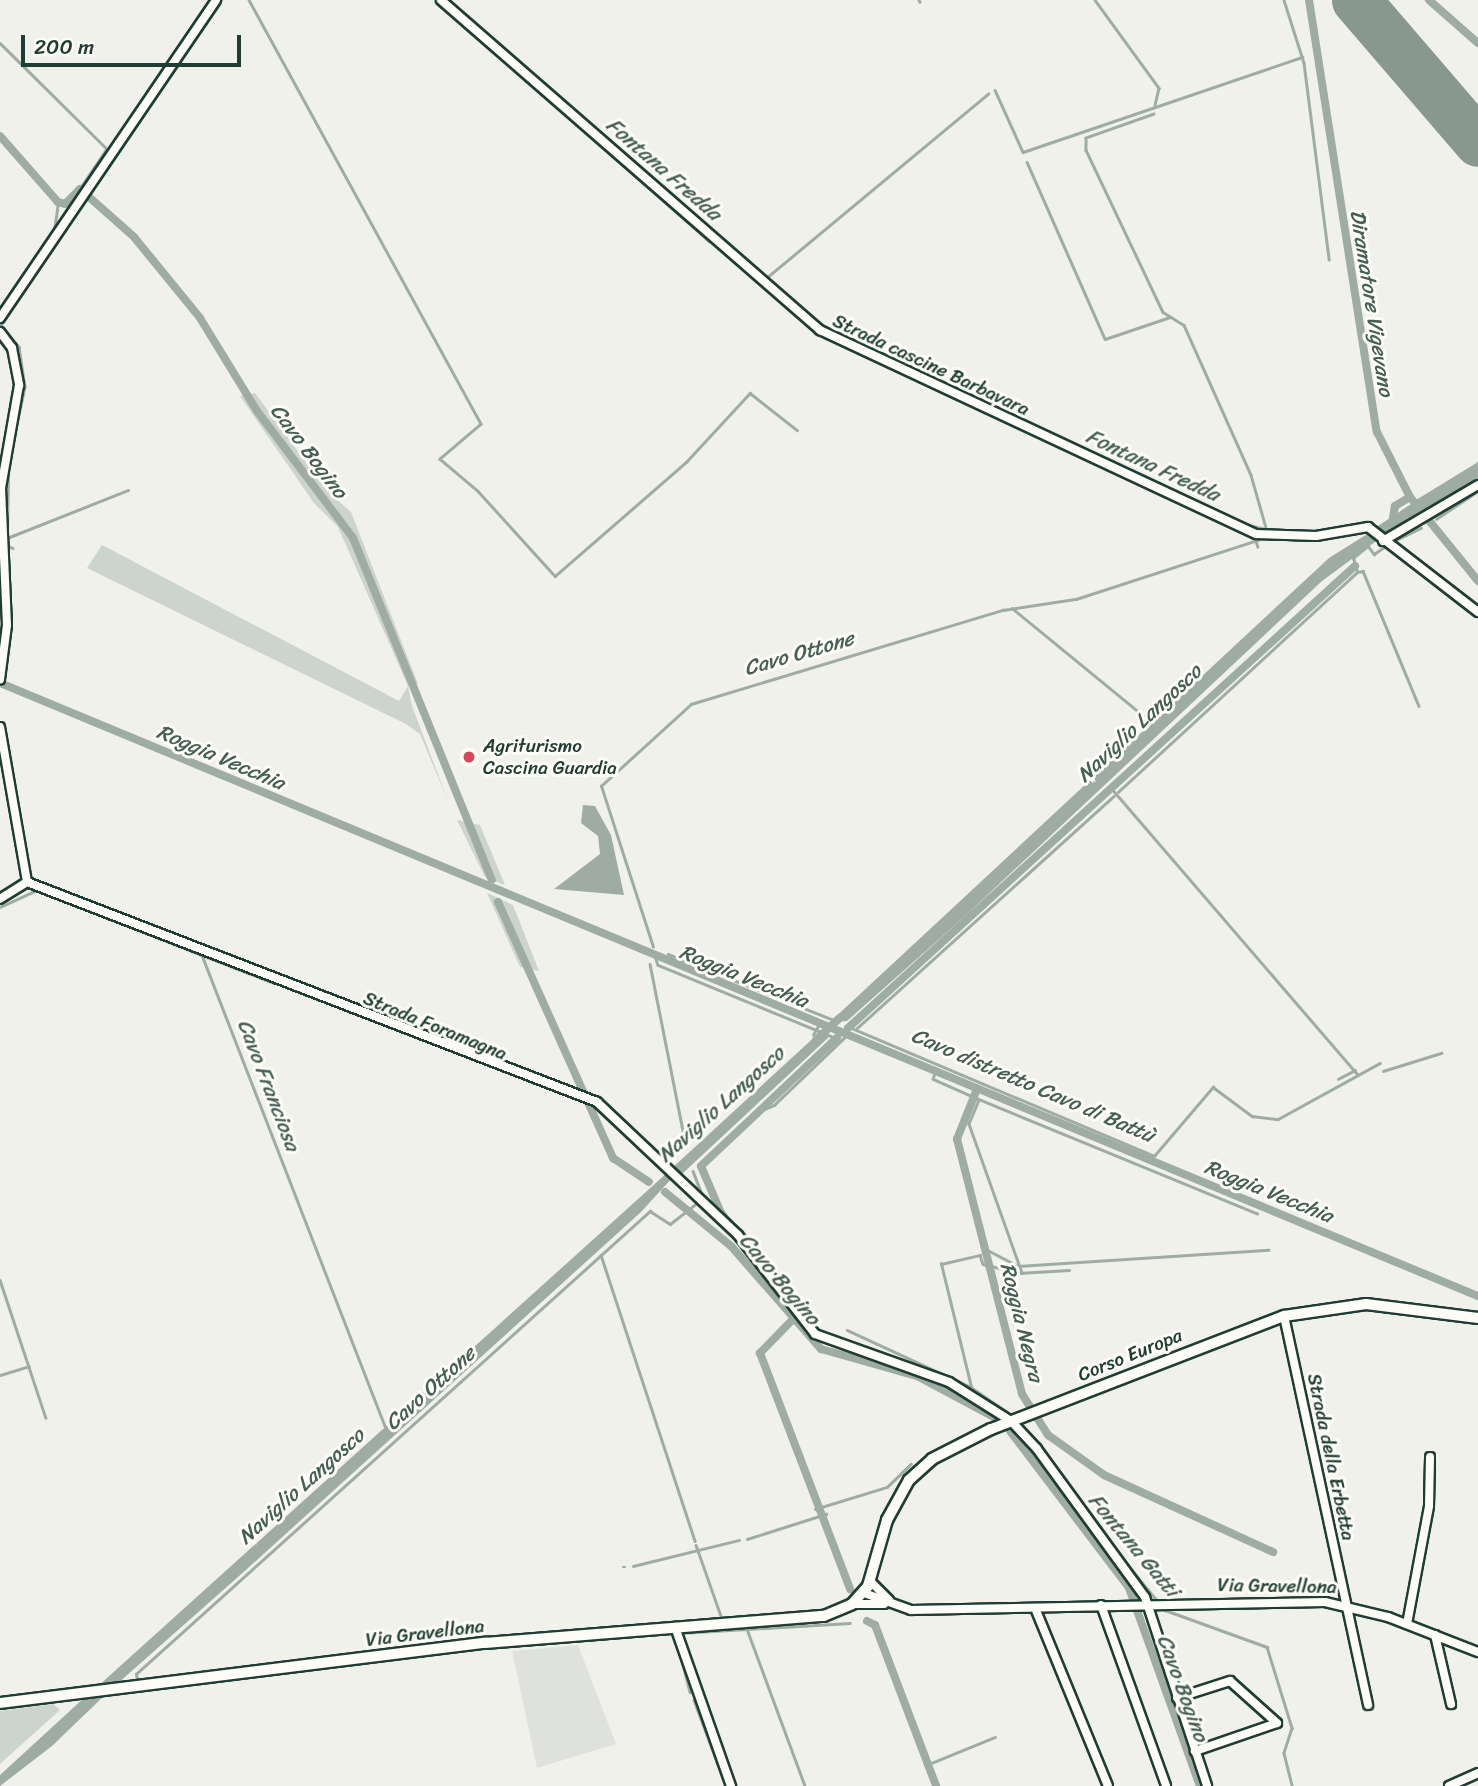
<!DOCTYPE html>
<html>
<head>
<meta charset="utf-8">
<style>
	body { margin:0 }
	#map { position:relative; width:1478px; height:1786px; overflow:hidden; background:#f0f1eb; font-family:Sriracha,sans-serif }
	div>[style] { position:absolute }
	.built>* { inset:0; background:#dfe2dc }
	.green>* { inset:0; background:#cdd3cd }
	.water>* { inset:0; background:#9faca4 }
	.stream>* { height:2.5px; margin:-1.25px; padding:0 1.25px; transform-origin:1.25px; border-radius:1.25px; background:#9faca4 }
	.canal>* { height:8px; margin:-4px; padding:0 4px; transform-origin:4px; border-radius:4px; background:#9faca4 }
	.runway>* { height:49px; margin:-24.5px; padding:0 24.5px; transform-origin:24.5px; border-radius:24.5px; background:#889790 }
	.roads { filter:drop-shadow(2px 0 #1f3d34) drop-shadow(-2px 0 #1f3d34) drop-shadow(0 2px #1f3d34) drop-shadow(0 -2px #1f3d34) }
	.minor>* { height:8px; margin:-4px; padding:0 4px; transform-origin:4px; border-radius:4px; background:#fdfcf7 }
	.major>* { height:10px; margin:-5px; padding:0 5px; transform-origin:5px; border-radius:5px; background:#fdfcf7 }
	.dots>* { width:19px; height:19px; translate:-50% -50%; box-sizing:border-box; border:4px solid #fdfcf7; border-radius:50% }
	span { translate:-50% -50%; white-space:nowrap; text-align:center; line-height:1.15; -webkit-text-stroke:6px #fdfcf7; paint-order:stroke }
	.street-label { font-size:19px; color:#1f3d34 }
	.poi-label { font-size:19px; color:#1f3d34 }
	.left { translate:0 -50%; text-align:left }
	.water-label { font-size:21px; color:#455e56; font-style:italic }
	.scale { position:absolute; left:21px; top:35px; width:220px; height:32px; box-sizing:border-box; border:4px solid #1f3d34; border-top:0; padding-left:9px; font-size:21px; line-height:24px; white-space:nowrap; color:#1f3d34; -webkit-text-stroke:5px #fdfcf7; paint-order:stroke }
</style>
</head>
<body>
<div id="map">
	<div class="built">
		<div style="clip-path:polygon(578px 1645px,616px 1744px,537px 1768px,512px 1651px)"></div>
	</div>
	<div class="green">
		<div style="clip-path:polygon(255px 393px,328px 492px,351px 512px,418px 684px,408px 686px,412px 706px,448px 801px,420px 734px,406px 724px,87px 568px,102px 545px,399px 701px,408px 686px,338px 527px,314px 503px,240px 396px)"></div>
		<div style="clip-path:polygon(457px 820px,480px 825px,505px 885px,485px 877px)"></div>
		<div style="clip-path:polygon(487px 893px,513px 905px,539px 971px,520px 967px)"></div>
		<div style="clip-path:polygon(53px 1704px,60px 1710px,0 1764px,0 1711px)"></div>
	</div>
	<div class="water">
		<div style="clip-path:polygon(1478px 462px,1478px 479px,1423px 511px,1416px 500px)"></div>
		<div style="clip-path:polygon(1411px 504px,1419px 514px,1382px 536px,1375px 528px)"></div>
		<div style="clip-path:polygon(1372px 531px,1379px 539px,1322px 581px,963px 918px,847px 1021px,830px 1022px,1329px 558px)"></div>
		<div style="clip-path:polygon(583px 805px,595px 806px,611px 835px,624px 895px,554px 889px,600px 854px,598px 836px,581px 823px)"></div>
		<div style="clip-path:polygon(821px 1031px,830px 1036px,740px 1120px,682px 1174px,670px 1170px)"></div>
		<div style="clip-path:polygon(668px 1172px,673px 1177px,641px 1212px,247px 1569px,117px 1684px,97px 1687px)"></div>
		<div style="clip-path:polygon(105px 1695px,52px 1746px,0 1786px,0 1775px,85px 1697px)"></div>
	</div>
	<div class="stream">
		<div style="left:249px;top:0;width:483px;rotate:61.3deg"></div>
		<div style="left:481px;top:424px;width:54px;rotate:139.5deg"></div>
		<div style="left:440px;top:459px;width:50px;rotate:40.1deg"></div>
		<div style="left:478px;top:491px;width:115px;rotate:47.8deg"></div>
		<div style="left:555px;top:576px;width:174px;rotate:-41deg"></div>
		<div style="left:686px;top:462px;width:94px;rotate:-47.2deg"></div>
		<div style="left:750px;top:393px;width:60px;rotate:38.2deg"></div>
		<div style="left:448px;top:0;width:270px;rotate:41.2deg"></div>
		<div style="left:919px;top:0;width:2px;rotate:63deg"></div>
		<div style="left:1095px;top:0;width:109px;rotate:54deg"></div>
		<div style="left:1159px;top:88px;width:17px;rotate:103deg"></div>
		<div style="left:1284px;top:0;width:66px;rotate:72.4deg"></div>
		<div style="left:1304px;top:63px;width:198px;rotate:82.7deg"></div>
		<div style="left:471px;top:28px;width:87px;rotate:42.7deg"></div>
		<div style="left:0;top:43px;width:151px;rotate:44.7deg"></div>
		<div style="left:107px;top:149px;width:48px;rotate:124deg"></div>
		<div style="left:995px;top:90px;width:68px;rotate:65.7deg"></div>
		<div style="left:1023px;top:152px;width:295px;rotate:-18.8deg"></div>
		<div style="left:556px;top:106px;width:204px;rotate:41.4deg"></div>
		<div style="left:1154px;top:114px;width:72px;rotate:160.6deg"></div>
		<div style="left:1086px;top:138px;width:12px;rotate:90deg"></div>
		<div style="left:1086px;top:150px;width:179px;rotate:64.6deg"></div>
		<div style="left:1163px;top:312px;width:25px;rotate:32deg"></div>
		<div style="left:1184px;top:325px;width:164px;rotate:65.9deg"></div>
		<div style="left:1251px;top:475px;width:58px;rotate:74.1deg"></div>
		<div style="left:1027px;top:162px;width:193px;rotate:66.2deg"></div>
		<div style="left:1105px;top:339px;width:69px;rotate:-18.7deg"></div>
		<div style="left:107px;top:168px;width:203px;rotate:-55.8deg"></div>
		<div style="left:54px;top:231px;width:29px;rotate:-82deg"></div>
		<div style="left:765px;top:279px;width:290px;rotate:-39.7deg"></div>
		<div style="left:7px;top:315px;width:13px;rotate:119deg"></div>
		<div style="left:1px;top:326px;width:28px;rotate:49deg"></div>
		<div style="left:19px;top:347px;width:40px;rotate:81.5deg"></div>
		<div style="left:25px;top:387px;width:77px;rotate:102deg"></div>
		<div style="left:820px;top:324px;width:55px;rotate:26.1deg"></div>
		<div style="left:818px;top:333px;width:105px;rotate:25.3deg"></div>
		<div style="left:876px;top:351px;width:192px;rotate:25.2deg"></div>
		<div style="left:1158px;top:484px;width:42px;rotate:25.3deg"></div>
		<div style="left:1167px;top:496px;width:73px;rotate:25.9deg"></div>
		<div style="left:1436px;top:519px;width:50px;rotate:-33.7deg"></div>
		<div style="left:1240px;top:523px;width:28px;rotate:13deg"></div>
		<div style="left:7px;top:531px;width:59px;rotate:-89deg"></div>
		<div style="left:7px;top:538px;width:130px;rotate:-21.6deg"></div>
		<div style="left:1255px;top:538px;width:9px;rotate:72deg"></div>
		<div style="left:1392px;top:542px;width:32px;rotate:-26deg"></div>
		<div style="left:8px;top:546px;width:5px;rotate:22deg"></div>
		<div style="left:1369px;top:547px;width:9px;rotate:54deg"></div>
		<div style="left:1374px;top:554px;width:16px;rotate:-35deg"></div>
		<div style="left:1357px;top:572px;width:6px;rotate:-9deg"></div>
		<div style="left:1363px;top:571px;width:146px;rotate:67.5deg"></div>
		<div style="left:1357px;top:572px;width:15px;rotate:-106deg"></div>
		<div style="left:1353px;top:558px;width:19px;rotate:-39deg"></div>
		<div style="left:1012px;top:608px;width:186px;rotate:39.3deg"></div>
		<div style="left:1113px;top:790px;width:374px;rotate:49.3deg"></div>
		<div style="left:1118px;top:792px;width:325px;rotate:-42.6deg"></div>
		<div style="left:0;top:907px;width:41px;rotate:-24.7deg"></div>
		<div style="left:37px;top:890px;width:177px;rotate:21.5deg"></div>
		<div style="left:202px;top:955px;width:505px;rotate:68.77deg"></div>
		<div style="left:653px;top:947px;width:169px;rotate:-107.9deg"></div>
		<div style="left:601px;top:786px;width:122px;rotate:-42.3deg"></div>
		<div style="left:691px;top:704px;width:326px;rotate:-16.8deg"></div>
		<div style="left:1003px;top:610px;width:74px;rotate:-8.6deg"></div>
		<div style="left:1076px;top:599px;width:198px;rotate:-18deg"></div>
		<div style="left:668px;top:954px;width:179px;rotate:21.7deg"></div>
		<div style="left:202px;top:955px;width:77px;rotate:21.3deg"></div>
		<div style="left:655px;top:956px;width:9px;rotate:72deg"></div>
		<div style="left:658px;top:965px;width:192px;rotate:22.3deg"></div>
		<div style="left:650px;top:964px;width:180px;rotate:78.8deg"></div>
		<div style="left:849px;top:1027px;width:331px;rotate:22.9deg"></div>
		<div style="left:1154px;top:1156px;width:91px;rotate:-49.5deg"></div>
		<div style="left:1213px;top:1087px;width:49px;rotate:36.6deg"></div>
		<div style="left:1252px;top:1116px;width:26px;rotate:7deg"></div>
		<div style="left:1278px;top:1119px;width:116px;rotate:-28.8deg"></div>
		<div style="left:857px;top:1028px;width:346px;rotate:-42.1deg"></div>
		<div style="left:813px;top:1035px;width:14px;rotate:-60deg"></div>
		<div style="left:1383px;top:1071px;width:61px;rotate:-17.2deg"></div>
		<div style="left:935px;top:1073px;width:6px;rotate:108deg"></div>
		<div style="left:933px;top:1079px;width:47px;rotate:23.8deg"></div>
		<div style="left:976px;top:1098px;width:304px;rotate:22.3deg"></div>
		<div style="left:1338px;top:1079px;width:19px;rotate:-28deg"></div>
		<div style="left:979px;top:1100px;width:26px;rotate:113deg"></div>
		<div style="left:969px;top:1124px;width:158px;rotate:70.4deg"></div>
		<div style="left:756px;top:1113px;width:20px;rotate:-24deg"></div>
		<div style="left:774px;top:1105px;width:101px;rotate:-43.8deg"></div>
		<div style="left:693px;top:1171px;width:26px;rotate:69deg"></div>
		<div style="left:982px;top:1247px;width:41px;rotate:27.8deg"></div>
		<div style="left:1018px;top:1266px;width:251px;rotate:-3.7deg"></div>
		<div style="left:601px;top:1255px;width:301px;rotate:71.8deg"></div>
		<div style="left:0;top:1280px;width:145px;rotate:71.6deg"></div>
		<div style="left:847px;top:1330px;width:136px;rotate:24.7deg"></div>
		<div style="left:971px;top:1387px;width:49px;rotate:35deg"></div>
		<div style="left:0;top:1375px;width:30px;rotate:-17deg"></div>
		<div style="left:971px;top:1387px;width:127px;rotate:-103.7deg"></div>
		<div style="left:941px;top:1264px;width:40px;rotate:-13deg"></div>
		<div style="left:980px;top:1255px;width:9px;rotate:72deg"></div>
		<div style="left:983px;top:1264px;width:36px;rotate:14deg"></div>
		<div style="left:1018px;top:1273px;width:51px;rotate:-3.4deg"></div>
		<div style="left:1028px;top:1433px;width:46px;rotate:52.1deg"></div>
		<div style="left:815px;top:1509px;width:75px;rotate:-17deg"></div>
		<div style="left:887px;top:1487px;width:33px;rotate:-44deg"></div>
		<div style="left:747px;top:1539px;width:83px;rotate:-17.6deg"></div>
		<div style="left:696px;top:1545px;width:78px;rotate:70.6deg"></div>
		<div style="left:1118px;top:1553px;width:74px;rotate:50.5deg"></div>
		<div style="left:1165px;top:1610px;width:109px;rotate:19.9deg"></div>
		<div style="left:1267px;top:1647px;width:85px;rotate:72.8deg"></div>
		<div style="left:1292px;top:1728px;width:26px;rotate:108deg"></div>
		<div style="left:1284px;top:1753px;width:34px;rotate:76deg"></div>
		<div style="left:633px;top:1566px;width:109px;rotate:-13.8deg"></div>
		<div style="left:623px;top:1567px;width:2px"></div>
		<div style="left:747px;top:1629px;width:167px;rotate:69.7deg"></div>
		<div style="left:680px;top:1633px;width:170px;rotate:-3.4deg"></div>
		<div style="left:675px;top:1634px;width:60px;rotate:75.5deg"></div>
		<div style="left:137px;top:1681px;width:7px;rotate:-98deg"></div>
		<div style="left:136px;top:1674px;width:692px;rotate:-42.01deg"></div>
		<div style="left:650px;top:1211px;width:24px;rotate:33deg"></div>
		<div style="left:670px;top:1224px;width:37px;rotate:-38deg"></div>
		<div style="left:694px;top:1700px;width:92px;rotate:69.6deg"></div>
		<div style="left:929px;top:1764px;width:71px;rotate:-22.2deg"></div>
	</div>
	<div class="canal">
		<div style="left:1309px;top:0;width:437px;rotate:81.1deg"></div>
		<div style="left:1377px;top:432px;width:73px;rotate:63.1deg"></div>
		<div style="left:1410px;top:497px;width:108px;rotate:51deg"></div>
		<div style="left:1429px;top:0;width:65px;rotate:41.3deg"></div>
		<div style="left:0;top:136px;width:88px;rotate:48.7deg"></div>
		<div style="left:58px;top:202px;width:7px;rotate:16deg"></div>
		<div style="left:65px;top:204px;width:21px;rotate:-45deg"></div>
		<div style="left:80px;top:189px;width:72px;rotate:41.6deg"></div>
		<div style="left:134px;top:237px;width:104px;rotate:50.8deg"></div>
		<div style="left:200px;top:318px;width:109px;rotate:58.5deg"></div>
		<div style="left:257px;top:411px;width:159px;rotate:52.9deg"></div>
		<div style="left:353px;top:538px;width:369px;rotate:67.9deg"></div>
		<div style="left:1392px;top:524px;width:18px;rotate:-81deg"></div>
		<div style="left:1395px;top:506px;width:17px;rotate:-31deg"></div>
		<div style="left:0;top:683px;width:1600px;rotate:22.53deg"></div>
		<div style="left:498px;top:902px;width:281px;rotate:65.8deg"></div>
		<div style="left:613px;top:1158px;width:43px;rotate:33.7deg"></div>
		<div style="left:848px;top:1028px;width:686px;rotate:-42.34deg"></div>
		<div style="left:816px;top:1040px;width:33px;rotate:-43deg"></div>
		<div style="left:977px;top:1089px;width:54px;rotate:111.8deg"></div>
		<div style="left:957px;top:1139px;width:263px;rotate:75.7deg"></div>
		<div style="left:1022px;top:1394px;width:49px;rotate:57.6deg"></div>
		<div style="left:1048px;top:1435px;width:69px;rotate:35.5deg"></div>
		<div style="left:1104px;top:1475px;width:186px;rotate:24.5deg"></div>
		<div style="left:665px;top:1192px;width:85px;rotate:39.3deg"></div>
		<div style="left:731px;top:1246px;width:137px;rotate:48.9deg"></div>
		<div style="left:821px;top:1349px;width:100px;rotate:15.7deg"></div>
		<div style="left:917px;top:1376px;width:87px;rotate:28deg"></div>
		<div style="left:791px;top:1297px;width:109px;rotate:-129.8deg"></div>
		<div style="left:721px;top:1213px;width:51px;rotate:-113.1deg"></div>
		<div style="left:701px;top:1166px;width:187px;rotate:-43.3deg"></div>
		<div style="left:801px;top:1311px;width:59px;rotate:134.3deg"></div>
		<div style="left:760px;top:1353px;width:253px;rotate:69.1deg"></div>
		<div style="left:1010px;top:1431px;width:197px;rotate:52.8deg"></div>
		<div style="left:1129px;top:1588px;width:210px;rotate:70.3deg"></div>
		<div style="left:867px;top:1621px;width:9px;rotate:27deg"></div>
		<div style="left:875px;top:1625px;width:172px;rotate:69.2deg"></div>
	</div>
	<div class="runway">
		<div style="left:1356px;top:0;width:187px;rotate:49.3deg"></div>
	</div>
	<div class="roads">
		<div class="minor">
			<div style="left:441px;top:0;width:503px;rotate:41.05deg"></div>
			<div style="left:820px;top:330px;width:481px;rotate:25.1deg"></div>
			<div style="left:1256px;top:534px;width:60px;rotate:1.9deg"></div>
			<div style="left:1316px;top:536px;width:53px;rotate:-9.8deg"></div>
			<div style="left:1368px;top:527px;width:139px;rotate:37.7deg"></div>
			<div style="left:0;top:318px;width:384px;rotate:-55.8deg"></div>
			<div style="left:0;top:332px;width:20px;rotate:53deg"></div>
			<div style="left:12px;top:348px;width:38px;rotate:79deg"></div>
			<div style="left:19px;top:385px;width:105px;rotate:99.9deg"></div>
			<div style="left:1px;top:488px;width:137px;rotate:87.5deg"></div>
			<div style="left:7px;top:625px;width:55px;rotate:97.3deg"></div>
			<div style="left:1383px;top:541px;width:110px;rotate:-30.5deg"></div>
			<div style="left:0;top:727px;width:157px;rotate:80.1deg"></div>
			<div style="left:27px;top:882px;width:32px;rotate:148deg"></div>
			<div style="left:27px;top:882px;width:611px;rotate:21.1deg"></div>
			<div style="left:597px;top:1102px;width:194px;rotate:43.3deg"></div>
			<div style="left:738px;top:1235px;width:125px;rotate:52.1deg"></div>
			<div style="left:815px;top:1334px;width:142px;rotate:19.7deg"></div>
			<div style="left:949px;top:1382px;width:73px;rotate:32.2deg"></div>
			<div style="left:1011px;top:1421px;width:38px;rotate:47deg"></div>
			<div style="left:1037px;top:1449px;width:183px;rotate:53.9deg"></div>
			<div style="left:1145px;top:1597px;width:199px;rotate:71.8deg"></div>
			<div style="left:1284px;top:1316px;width:398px;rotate:77.8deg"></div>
			<div style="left:870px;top:1581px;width:27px;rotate:45deg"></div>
			<div style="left:864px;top:1593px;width:50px;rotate:19.9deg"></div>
			<div style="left:911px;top:1610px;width:414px;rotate:-1.1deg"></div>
			<div style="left:1325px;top:1602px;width:65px;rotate:13.4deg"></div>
			<div style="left:1388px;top:1617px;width:97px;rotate:21.3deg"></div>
			<div style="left:852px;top:1604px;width:32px"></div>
			<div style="left:1101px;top:1605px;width:192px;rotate:70.2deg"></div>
			<div style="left:1035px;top:1608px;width:192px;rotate:67.7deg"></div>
			<div style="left:1407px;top:1624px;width:120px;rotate:-79.4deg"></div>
			<div style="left:1429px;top:1506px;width:49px;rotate:-88.8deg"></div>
			<div style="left:675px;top:1627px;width:169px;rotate:70.6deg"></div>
			<div style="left:1435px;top:1635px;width:71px;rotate:76.9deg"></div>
			<div style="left:1177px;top:1698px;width:56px;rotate:-17.8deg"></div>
			<div style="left:1230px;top:1681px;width:63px;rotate:41.8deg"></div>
			<div style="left:1277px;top:1723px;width:87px;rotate:161.1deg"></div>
			<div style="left:1449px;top:1786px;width:32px;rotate:-24deg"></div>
		</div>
		<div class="major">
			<div style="left:0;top:1703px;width:489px;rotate:-7.1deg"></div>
			<div style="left:485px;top:1643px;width:340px;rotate:-4.6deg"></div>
			<div style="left:824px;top:1616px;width:30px;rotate:-23deg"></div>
			<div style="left:852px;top:1604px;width:24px;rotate:-48deg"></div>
			<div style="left:868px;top:1586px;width:69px;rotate:-73.9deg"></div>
			<div style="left:887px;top:1520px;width:46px;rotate:-61.2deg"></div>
			<div style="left:909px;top:1480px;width:31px;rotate:-42deg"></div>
			<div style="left:932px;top:1459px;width:66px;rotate:-27deg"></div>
			<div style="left:991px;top:1429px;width:314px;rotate:-21.1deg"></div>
			<div style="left:1284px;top:1316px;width:83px;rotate:-8.3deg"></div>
			<div style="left:1366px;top:1304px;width:113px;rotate:7.1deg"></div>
		</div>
	</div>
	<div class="dots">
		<div style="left:469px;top:757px;background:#d1495b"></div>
	</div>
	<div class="street-label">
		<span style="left:931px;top:365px;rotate:25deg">Strada cascine Barbavara</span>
		<span style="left:435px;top:1026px;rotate:22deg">Strada Foramagna</span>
		<span style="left:1130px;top:1355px;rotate:-22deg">Corso Europa</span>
		<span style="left:1331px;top:1457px;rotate:78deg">Strada della Erbetta</span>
		<span style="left:1277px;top:1586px;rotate:1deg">Via Gravellona</span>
		<span style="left:425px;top:1633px;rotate:-7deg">Via Gravellona</span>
	</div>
	<div class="poi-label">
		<span class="left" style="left:483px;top:757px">Agriturismo<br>Cascina Guardia</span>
	</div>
	<div class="water-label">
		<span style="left:664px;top:169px;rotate:41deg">Fontana Fredda</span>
		<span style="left:1372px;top:303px;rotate:81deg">Diramatore Vigevano</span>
		<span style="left:309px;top:451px;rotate:53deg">Cavo Bogino</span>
		<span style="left:1153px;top:465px;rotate:25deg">Fontana Fredda</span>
		<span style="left:799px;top:653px;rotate:-16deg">Cavo Ottone</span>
		<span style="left:1139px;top:723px;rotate:-43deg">Naviglio Langosco</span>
		<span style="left:221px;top:757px;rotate:23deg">Roggia Vecchia</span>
		<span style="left:744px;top:976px;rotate:22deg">Roggia Vecchia</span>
		<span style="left:269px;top:1085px;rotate:69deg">Cavo Franciosa</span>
		<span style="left:1033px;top:1085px;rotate:23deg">Cavo distretto Cavo di Battù</span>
		<span style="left:721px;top:1104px;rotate:-42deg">Naviglio Langosco</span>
		<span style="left:1269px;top:1191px;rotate:22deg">Roggia Vecchia</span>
		<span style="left:780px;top:1279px;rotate:50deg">Cavo Bogino</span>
		<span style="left:1022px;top:1322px;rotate:76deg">Roggia Negra</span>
		<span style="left:430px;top:1388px;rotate:-42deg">Cavo Ottone</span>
		<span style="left:301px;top:1486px;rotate:-42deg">Naviglio Langosco</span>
		<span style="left:1134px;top:1545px;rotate:50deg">Fontana Gatti</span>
		<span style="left:1183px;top:1688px;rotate:70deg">Cavo Bogino</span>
	</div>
	<div class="scale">200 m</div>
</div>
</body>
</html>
